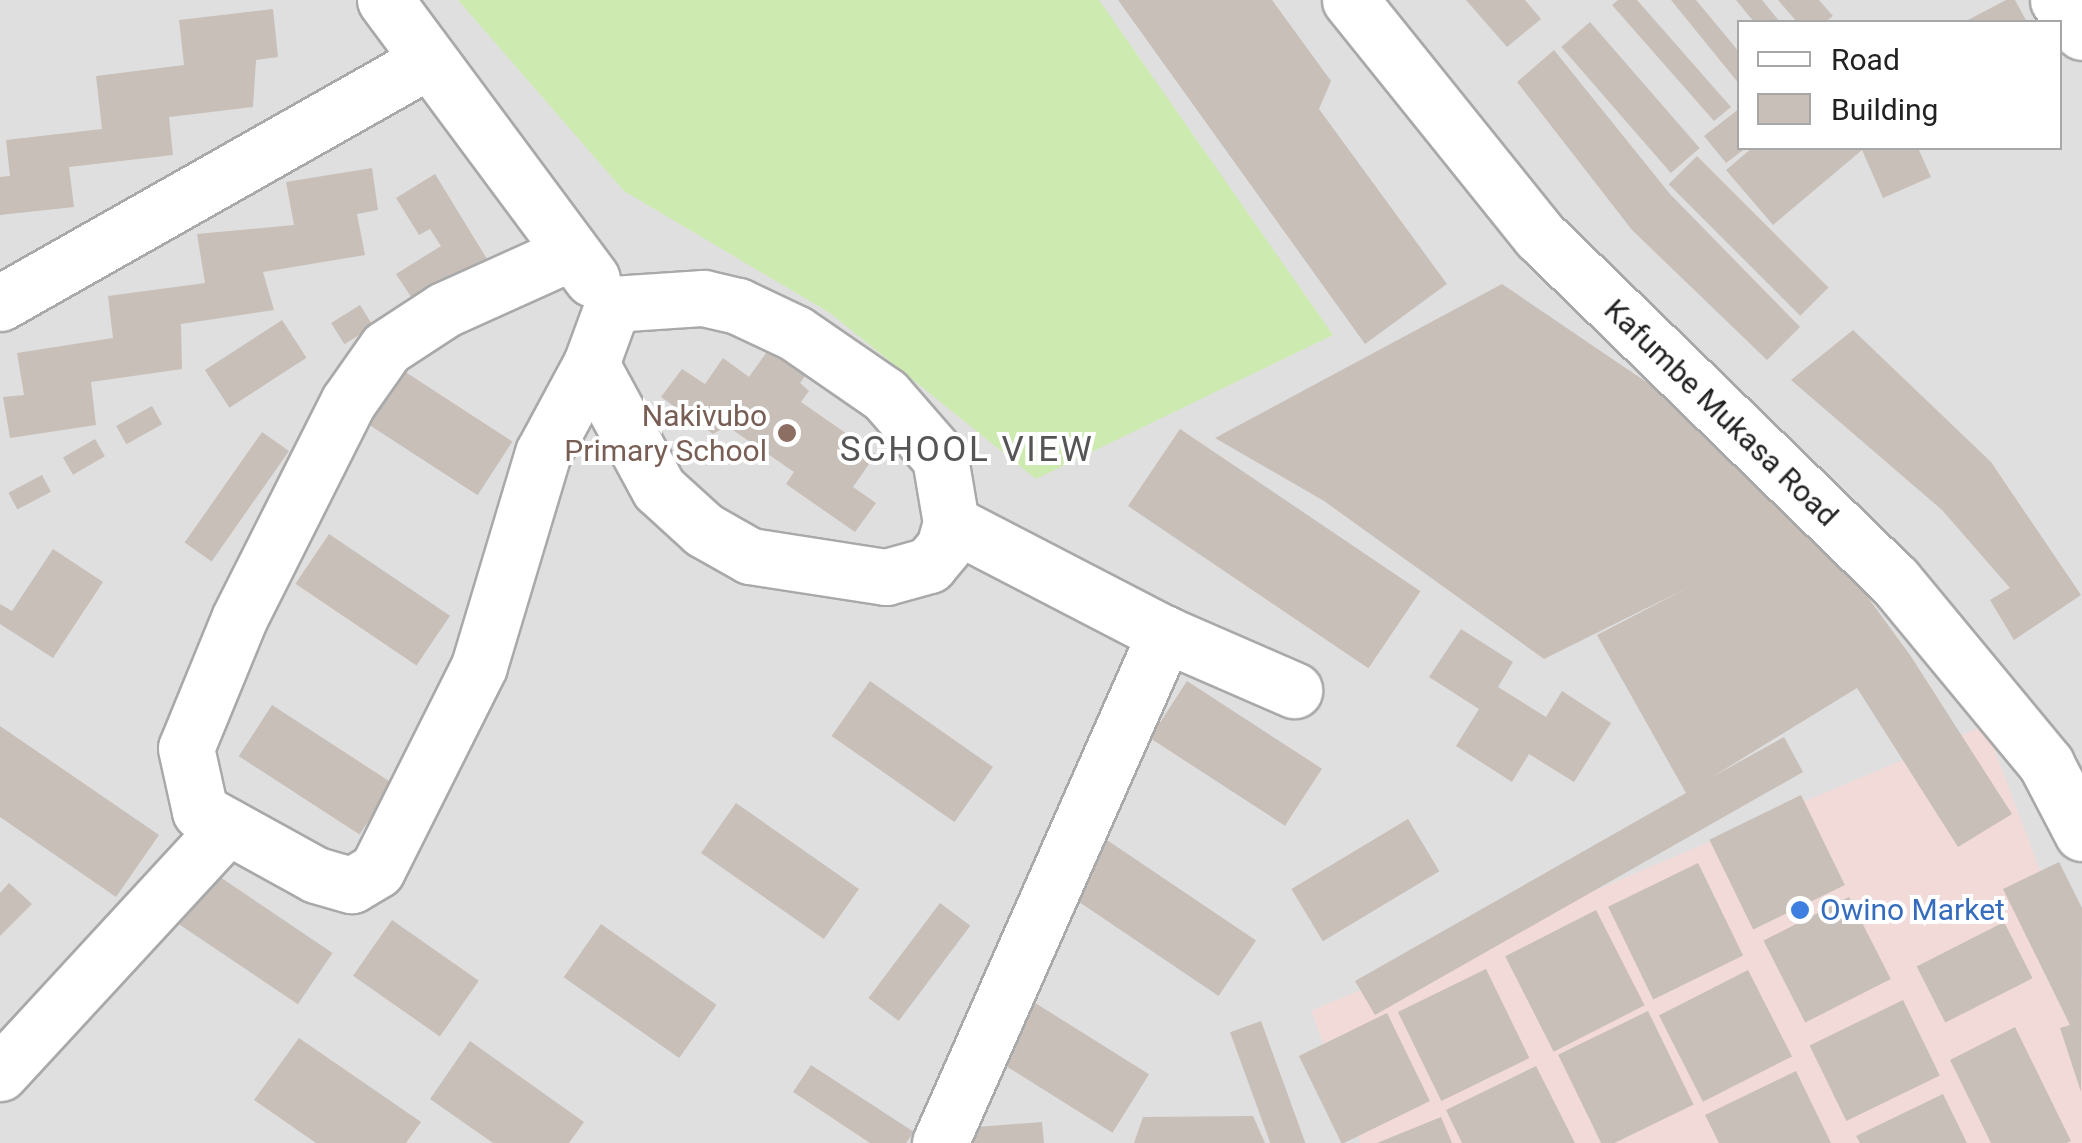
<!DOCTYPE html>
<html>
<head>
<meta charset="utf-8">
<style>
	body { margin:0 }
	#map { position:relative; width:2082px; height:1143px; overflow:hidden; background:#f2efe9; font-family:Roboto,sans-serif }
	div>[style] { position:absolute }
	.residential>* { inset:0; background:#e0dfdf }
	.commercial>* { inset:0; background:#f2dad9 }
	.grass>* { inset:0; background:#cdebb0 }
	.building>* { inset:0; background:#c7bfb8; transform-origin:0 0 }
	.roads { filter:drop-shadow(2px 0 #a9a9a9) drop-shadow(-2px 0 #a9a9a9) drop-shadow(0 2px #a9a9a9) drop-shadow(0 -2px #a9a9a9) }
	.minor>* { height:55px; margin:-27.5px; padding:0 27.5px; transform-origin:27.5px; border-radius:27.5px; background:#fff }
	.dots>* { width:28px; height:28px; translate:-50% -50%; box-sizing:border-box; border:5px solid #fff; border-radius:50% }
	span { translate:-50% -50%; white-space:nowrap; text-align:center; line-height:1.15; -webkit-text-stroke:8px #fff; paint-order:stroke }
	.street-label { font-size:30px; color:#222 }
	.education-label { font-size:30px; color:#785e54 }
	.right { translate:-100% -50%; text-align:right }
	.shop-label { font-size:30px; color:#366cbe }
	.left { translate:0 -50%; text-align:left }
	.quarter-label { font-size:35px; color:#555; letter-spacing:2.5px }
	.legend { position:absolute; left:1737px; top:20px; width:325px; height:130px; box-sizing:border-box; background:#fff; border:2px solid #a7a7a7; margin:0; padding:12px 18px; list-style:none; font-size:30px; color:#222 }
	.legend li { display:flex; align-items:center; gap:20px; height:50px }
	.legend b { width:50px; border:2px solid #a7a7a7 }
</style>
</head>
<body>
<div id="map">
	<div class="residential">
		<div style="clip-path:polygon(evenodd,0 0,2082px 0,2082px 1143px,0 1143px,0 0,1740px 22px,2060px 22px,2060px 148px,1740px 148px,1740px 22px)"></div>
	</div>
	<div class="commercial">
		<div style="clip-path:polygon(1985px 725px,2082px 981px,2082px 1143px,1361px 1143px,1311px 1011px)"></div>
	</div>
	<div class="grass">
		<div style="clip-path:polygon(458px 0,1099px 0,1333px 335px,1036px 479px,830px 313px,624px 191px)"></div>
	</div>
	<div class="building">
		<div style="clip-path:polygon(1118px 0,1272px 0,1331px 81px,1319px 109px,1447px 284px,1365px 344px)"></div>
		<div style="clip-path:polygon(1466px 0,1525px 0,1541px 19px,1507px 47px)"></div>
		<div style="clip-path:polygon(1618px 0,1637px 0,1731px 107px,1714px 121px,1612px 5px)"></div>
		<div style="clip-path:polygon(1671px 0,1696px 0,1740px 53px,1740px 85px)"></div>
		<div style="clip-path:polygon(1736px 0,1762px 0,1780px 22px,1754px 22px)"></div>
		<div style="clip-path:polygon(1778px 0,1819px 0,1833px 16px,1825px 22px,1797px 22px)"></div>
		<div style="clip-path:polygon(2006px 0,2015px 0,2027px 22px,1964px 22px)"></div>
		<div style="clip-path:polygon(273px 9px,278px 57px,256px 60px,253px 107px,169px 117px,173px 155px,69px 167px,74px 207px,0 215px,0 177px,10px 176px,6px 140px,102px 129px,96px 76px,184px 65px,179px 20px)"></div>
		<div style="left:1590px;top:22px;width:167px;height:38px;rotate:49deg"></div>
		<div style="clip-path:polygon(1554px 50px,1670px 194px,1800px 327px,1767px 360px,1632px 230px,1517px 82px)"></div>
		<div style="clip-path:polygon(1740px 108px,1740px 148px,1746px 148px,1726px 163px,1704px 136px)"></div>
		<div style="clip-path:polygon(1752px 148px,1918px 148px,1931px 177px,1883px 198px,1862px 150px,1773px 225px,1726px 170px)"></div>
		<div style="left:1697px;top:156px;width:186px;height:40px;rotate:45deg"></div>
		<div style="clip-path:polygon(372px 168px,378px 210px,357px 214px,365px 255px,263px 272px,274px 310px,181px 324px,182px 369px,91px 382px,96px 425px,10px 438px,3px 397px,24px 395px,17px 353px,113px 338px,108px 296px,205px 283px,197px 234px,294px 225px,286px 182px)"></div>
		<div style="clip-path:polygon(435px 174px,487px 259px,415px 303px,396px 274px,441px 246px,430px 229px,419px 235px,396px 198px)"></div>
		<div style="clip-path:polygon(1502px 284px,1714px 428px,1815px 525px,1910px 655px,2012px 814px,1958px 847px,1857px 688px,1712px 777px,1784px 737px,1803px 772px,1375px 1015px,1355px 981px,1686px 793px,1597px 635px,1689px 587px,1544px 659px,1324px 501px,1215px 438px)"></div>
		<div style="left:360px;top:305px;width:25px;height:34px;rotate:58deg"></div>
		<div style="left:282px;top:320px;width:45px;height:92px;rotate:57deg"></div>
		<div style="clip-path:polygon(1853px 330px,1991px 462px,2081px 595px,2014px 640px,1990px 600px,2010px 588px,1942px 510px,1791px 380px)"></div>
		<div style="clip-path:polygon(769px 349px,806px 375px,800px 383px,809px 391px,801px 402px,876px 454px,853px 487px,876px 503px,855px 532px,786px 484px,794px 472px,727px 426px,713px 434px,661px 397px,682px 369px,705px 384px,723px 358px,749px 377px)"></div>
		<div style="left:390px;top:362px;width:146px;height:64px;rotate:33deg"></div>
		<div style="left:152px;top:406px;width:21px;height:41px;rotate:61deg"></div>
		<div style="left:1180px;top:429px;width:290px;height:93px;rotate:34deg"></div>
		<div style="left:262px;top:432px;width:33px;height:135px;rotate:35deg"></div>
		<div style="left:95px;top:439px;width:20px;height:37px;rotate:60deg"></div>
		<div style="left:42px;top:475px;width:19px;height:38px;rotate:62deg"></div>
		<div style="left:329px;top:534px;width:146px;height:60px;rotate:34deg"></div>
		<div style="clip-path:polygon(53px 549px,103px 582px,53px 658px,0 624px,0 604px,12px 611px)"></div>
		<div style="clip-path:polygon(1461px 629px,1513px 662px,1498px 687px,1546px 717px,1562px 691px,1611px 723px,1574px 782px,1529px 754px,1512px 782px,1456px 746px,1479px 709px,1429px 677px)"></div>
		<div style="left:870px;top:681px;width:150px;height:67px;rotate:35deg"></div>
		<div style="left:1187px;top:681px;width:161px;height:68px;rotate:33deg"></div>
		<div style="left:272px;top:705px;width:144px;height:61px;rotate:33deg"></div>
		<div style="clip-path:polygon(0 726px,159px 835px,116px 897px,0 817px)"></div>
		<div style="left:1801px;top:795px;width:100px;height:102px;rotate:64deg"></div>
		<div style="left:736px;top:803px;width:150px;height:61px;rotate:35deg"></div>
		<div style="left:1408px;top:819px;width:61px;height:136px;rotate:59deg"></div>
		<div style="left:1101px;top:836px;width:187px;height:67px;rotate:34deg"></div>
		<div style="clip-path:polygon(2059px 862px,2082px 908px,2081px 1092px,2060px 1028px,2070px 1025px,2003px 889px)"></div>
		<div style="left:1698px;top:863px;width:103px;height:100px;rotate:64deg"></div>
		<div style="left:214px;top:873px;width:143px;height:62px;rotate:34deg"></div>
		<div style="clip-path:polygon(9px 883px,32px 904px,0 936px,0 893px)"></div>
		<div style="left:1849px;top:897px;width:92px;height:96px;rotate:63deg"></div>
		<div style="left:940px;top:903px;width:38px;height:119px;rotate:37deg"></div>
		<div style="left:1596px;top:910px;width:107px;height:102px;rotate:63deg"></div>
		<div style="left:392px;top:920px;width:106px;height:68px;rotate:35deg"></div>
		<div style="left:2004px;top:922px;width:63px;height:98px;rotate:63deg"></div>
		<div style="left:601px;top:924px;width:141px;height:65px;rotate:35deg"></div>
		<div style="left:1486px;top:969px;width:99px;height:98px;rotate:64deg"></div>
		<div style="left:1748px;top:970px;width:97px;height:100px;rotate:63deg"></div>
		<div style="left:1903px;top:1000px;width:84px;height:104px;rotate:64deg"></div>
		<div style="left:1032px;top:1001px;width:138px;height:69px;rotate:32deg"></div>
		<div style="left:1648px;top:1011px;width:104px;height:100px;rotate:64deg"></div>
		<div style="left:1387px;top:1013px;width:98px;height:98px;rotate:64deg"></div>
		<div style="left:1261px;top:1021px;width:130px;height:33px;rotate:70deg"></div>
		<div style="clip-path:polygon(2015px 1027px,2071px 1141px,2067px 1143px,1991px 1143px,1950px 1060px)"></div>
		<div style="clip-path:polygon(299px 1038px,421px 1122px,406px 1143px,316px 1143px,254px 1100px)"></div>
		<div style="clip-path:polygon(470px 1041px,584px 1122px,569px 1143px,493px 1143px,430px 1099px)"></div>
		<div style="clip-path:polygon(811px 1065px,914px 1132px,906px 1143px,870px 1143px,793px 1092px)"></div>
		<div style="clip-path:polygon(1536px 1066px,1575px 1143px,1462px 1143px,1446px 1110px)"></div>
		<div style="clip-path:polygon(1796px 1071px,1831px 1143px,1719px 1143px,1705px 1115px)"></div>
		<div style="clip-path:polygon(1943px 1094px,1967px 1143px,1860px 1143px,1856px 1136px)"></div>
		<div style="clip-path:polygon(1253px 1116px,1265px 1143px,1134px 1143px,1143px 1117px)"></div>
		<div style="clip-path:polygon(1441px 1117px,1452px 1143px,1377px 1143px)"></div>
		<div style="clip-path:polygon(1042px 1122px,1044px 1143px,965px 1143px,964px 1128px)"></div>
	</div>
	<div class="roads">
		<div class="minor">
			<div style="left:385px;top:0;width:347px;rotate:53.4deg"></div>
			<div style="left:1350px;top:0;width:303px;rotate:51.2deg"></div>
			<div style="left:1540px;top:236px;width:494px;rotate:44.2deg"></div>
			<div style="left:1894px;top:580px;width:239px;rotate:50.4deg"></div>
			<div style="left:2046px;top:764px;width:78px;rotate:62.4deg"></div>
			<div style="left:2058px;top:0;width:40px;rotate:53deg"></div>
			<div style="left:570px;top:253px;width:138px;rotate:155.7deg"></div>
			<div style="left:444px;top:310px;width:69px;rotate:146.8deg"></div>
			<div style="left:386px;top:348px;width:66px;rotate:125.1deg"></div>
			<div style="left:348px;top:402px;width:243px;rotate:116.7deg"></div>
			<div style="left:239px;top:619px;width:139px;rotate:112.3deg"></div>
			<div style="left:186px;top:748px;width:65px;rotate:77.5deg"></div>
			<div style="left:200px;top:811px;width:132px;rotate:28.9deg"></div>
			<div style="left:316px;top:875px;width:37px;rotate:16deg"></div>
			<div style="left:352px;top:885px;width:29px;rotate:-31deg"></div>
			<div style="left:377px;top:870px;width:228px;rotate:-63.4deg"></div>
			<div style="left:479px;top:666px;width:222px;rotate:-73.3deg"></div>
			<div style="left:543px;top:453px;width:101px;rotate:-61.7deg"></div>
			<div style="left:591px;top:364px;width:64px;rotate:-69.9deg"></div>
			<div style="left:0;top:303px;width:492px;rotate:-29.5deg"></div>
			<div style="left:591px;top:364px;width:142px;rotate:61.5deg"></div>
			<div style="left:659px;top:489px;width:61px;rotate:42.3deg"></div>
			<div style="left:704px;top:530px;width:53px;rotate:29.5deg"></div>
			<div style="left:750px;top:556px;width:138px;rotate:8.8deg"></div>
			<div style="left:886px;top:577px;width:45px;rotate:-15.6deg"></div>
			<div style="left:929px;top:565px;width:23px;rotate:-50deg"></div>
			<div style="left:944px;top:547px;width:25px;rotate:-74deg"></div>
			<div style="left:951px;top:523px;width:66px;rotate:-99.6deg"></div>
			<div style="left:940px;top:458px;width:84px;rotate:-131.1deg"></div>
			<div style="left:885px;top:395px;width:109px;rotate:-145.4deg"></div>
			<div style="left:795px;top:333px;width:63px;rotate:-154.7deg"></div>
			<div style="left:738px;top:306px;width:36px;rotate:-167deg"></div>
			<div style="left:703px;top:298px;width:90px;rotate:176.2deg"></div>
			<div style="left:951px;top:523px;width:241px;rotate:27.4deg"></div>
			<div style="left:1165px;top:634px;width:141px;rotate:23.5deg"></div>
			<div style="left:0;top:1073px;width:335px;rotate:-47.3deg"></div>
			<div style="left:940px;top:1143px;width:557px;rotate:-66.15deg"></div>
		</div>
	</div>
	<div class="dots">
		<div style="left:787px;top:433px;background:#8d6e63"></div>
		<div style="left:1800px;top:910px;background:#3f7fe0"></div>
	</div>
	<div class="street-label">
		<span style="left:1721px;top:413px;rotate:44deg">Kafumbe Mukasa Road</span>
	</div>
	<div class="education-label">
		<span class="right" style="left:767px;top:433px">Nakivubo<br>Primary School</span>
	</div>
	<div class="shop-label">
		<span class="left" style="left:1820px;top:910px">Owino Market</span>
	</div>
	<div class="quarter-label">
		<span style="left:967px;top:450px">SCHOOL VIEW</span>
	</div>
	<ul class="legend">
	<li><b style="height:12px;background:#fff"></b>Road</li>
	<li><b style="height:28px;background:#c7bfb8"></b>Building</li>
	</ul>
</div>
</body>
</html>
